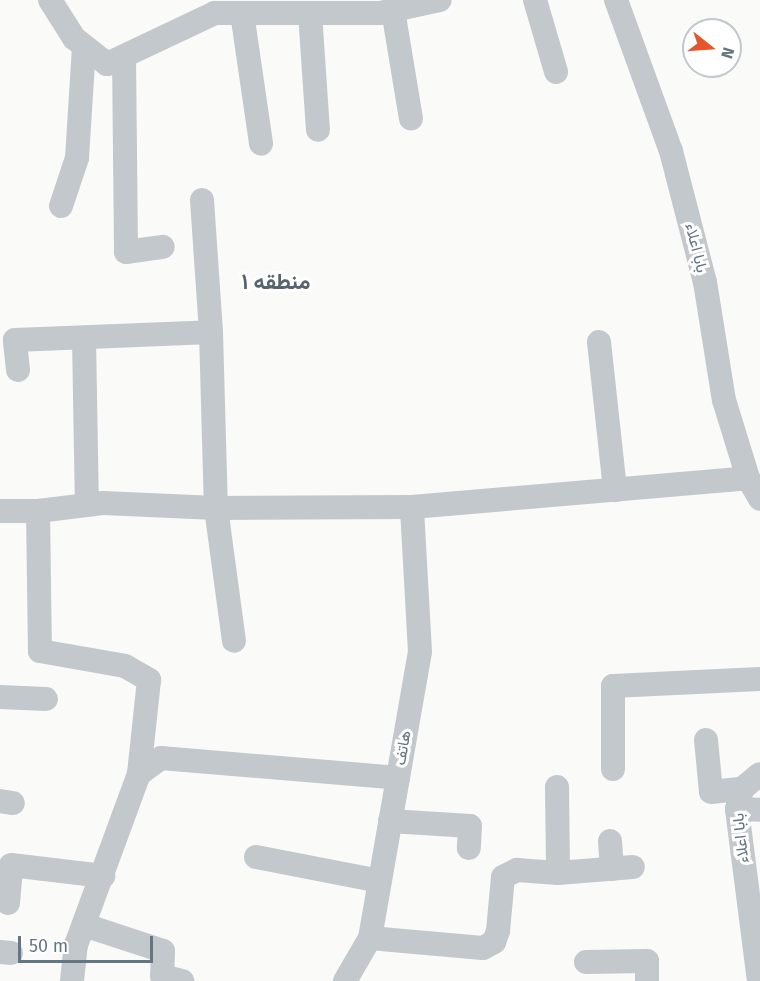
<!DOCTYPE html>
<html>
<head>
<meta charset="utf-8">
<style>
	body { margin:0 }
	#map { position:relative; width:760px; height:981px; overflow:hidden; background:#fafaf8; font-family:"Fira Sans",Vazirmatn,sans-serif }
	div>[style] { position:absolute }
	.minor>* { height:24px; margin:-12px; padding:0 12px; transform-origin:12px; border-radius:12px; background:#c3c8cc }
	span { translate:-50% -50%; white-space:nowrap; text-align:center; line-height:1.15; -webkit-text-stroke:6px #fff; paint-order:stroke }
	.street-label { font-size:16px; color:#657683 }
	.district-label { font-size:22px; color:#57646e; font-weight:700 }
	.north { position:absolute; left:682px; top:18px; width:60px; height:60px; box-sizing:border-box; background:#fff; border:2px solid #c1c8cd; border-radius:50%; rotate:107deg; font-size:16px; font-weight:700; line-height:24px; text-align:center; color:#657683 }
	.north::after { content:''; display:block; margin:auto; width:21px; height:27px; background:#e4572e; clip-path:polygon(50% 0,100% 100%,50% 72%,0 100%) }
	.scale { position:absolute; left:18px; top:936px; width:135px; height:27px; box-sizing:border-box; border:3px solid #657683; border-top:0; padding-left:8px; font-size:18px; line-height:21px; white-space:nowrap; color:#657683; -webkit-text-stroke:4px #fff; paint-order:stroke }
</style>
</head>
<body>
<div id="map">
	<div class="minor">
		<div style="left:50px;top:0;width:45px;rotate:57.7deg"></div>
		<div style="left:74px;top:38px;width:42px;rotate:38.2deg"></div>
		<div style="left:107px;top:64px;width:119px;rotate:-25.3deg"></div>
		<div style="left:215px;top:13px;width:165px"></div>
		<div style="left:380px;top:13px;width:61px;rotate:-12.2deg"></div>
		<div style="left:535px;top:0;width:75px;rotate:73.7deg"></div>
		<div style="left:616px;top:0;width:161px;rotate:70deg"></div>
		<div style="left:671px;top:151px;width:135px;rotate:75.5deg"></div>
		<div style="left:705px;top:282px;width:120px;rotate:80.9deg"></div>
		<div style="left:724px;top:400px;width:82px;rotate:72.9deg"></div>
		<div style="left:748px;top:478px;width:24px;rotate:60deg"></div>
		<div style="left:393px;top:10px;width:110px;rotate:80.6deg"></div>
		<div style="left:242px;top:13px;width:132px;rotate:81.7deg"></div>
		<div style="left:310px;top:13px;width:117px;rotate:86.1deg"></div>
		<div style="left:124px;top:57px;width:195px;rotate:89.4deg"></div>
		<div style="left:126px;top:252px;width:37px;rotate:-8deg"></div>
		<div style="left:202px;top:200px;width:132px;rotate:86.1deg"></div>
		<div style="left:211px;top:332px;width:176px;rotate:88.4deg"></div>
		<div style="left:216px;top:508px;width:134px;rotate:82.3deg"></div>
		<div style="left:61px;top:206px;width:51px;rotate:-71.6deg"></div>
		<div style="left:77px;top:158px;width:112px;rotate:-86.4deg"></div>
		<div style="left:84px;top:338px;width:167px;rotate:89deg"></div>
		<div style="left:599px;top:342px;width:149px;rotate:83.8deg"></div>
		<div style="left:18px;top:370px;width:30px;rotate:-96deg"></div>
		<div style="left:15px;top:340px;width:196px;rotate:-2.3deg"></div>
		<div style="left:0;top:511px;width:38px"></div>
		<div style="left:38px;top:511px;width:65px;rotate:-7deg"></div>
		<div style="left:103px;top:503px;width:113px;rotate:2.5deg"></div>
		<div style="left:216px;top:508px;width:196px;rotate:-0.3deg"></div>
		<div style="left:412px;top:507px;width:337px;rotate:-4.9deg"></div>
		<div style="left:38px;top:511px;width:140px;rotate:89.2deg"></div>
		<div style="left:40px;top:651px;width:86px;rotate:10deg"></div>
		<div style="left:125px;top:666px;width:28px;rotate:30deg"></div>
		<div style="left:149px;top:680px;width:95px;rotate:96.1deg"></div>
		<div style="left:0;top:697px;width:46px;rotate:2.5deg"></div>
		<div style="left:706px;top:740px;width:52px;rotate:84.5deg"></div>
		<div style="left:711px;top:792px;width:31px;rotate:-6deg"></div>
		<div style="left:613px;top:769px;width:83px;rotate:-90deg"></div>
		<div style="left:613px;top:686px;width:147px;rotate:-2.7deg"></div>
		<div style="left:557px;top:787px;width:86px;rotate:89.3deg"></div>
		<div style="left:0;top:801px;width:13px;rotate:9deg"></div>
		<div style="left:737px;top:809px;width:23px;rotate:2deg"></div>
		<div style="left:390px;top:821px;width:80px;rotate:3.6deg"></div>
		<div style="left:470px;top:826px;width:22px;rotate:93deg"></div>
		<div style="left:610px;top:841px;width:28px;rotate:86deg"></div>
		<div style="left:256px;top:857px;width:126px;rotate:11deg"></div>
		<div style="left:8px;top:903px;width:38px;rotate:-85deg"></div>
		<div style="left:11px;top:865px;width:93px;rotate:6.8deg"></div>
		<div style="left:84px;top:925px;width:83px;rotate:18.2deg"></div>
		<div style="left:163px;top:951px;width:25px;rotate:92deg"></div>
		<div style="left:162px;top:976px;width:21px;rotate:14deg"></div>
		<div style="left:370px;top:938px;width:113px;rotate:5.1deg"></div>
		<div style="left:483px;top:948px;width:13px;rotate:-29deg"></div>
		<div style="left:494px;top:942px;width:12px;rotate:-70deg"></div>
		<div style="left:498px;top:931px;width:54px;rotate:-84.7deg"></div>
		<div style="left:503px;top:877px;width:16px;rotate:-27deg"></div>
		<div style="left:517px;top:870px;width:41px;rotate:4.2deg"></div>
		<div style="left:558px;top:873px;width:75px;rotate:-4.6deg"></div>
		<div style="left:0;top:952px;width:11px;rotate:5deg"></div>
		<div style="left:586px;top:962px;width:61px;rotate:-0.9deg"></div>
		<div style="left:647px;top:961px;width:20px;rotate:90deg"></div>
		<div style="left:72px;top:981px;width:36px;rotate:-84deg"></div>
		<div style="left:76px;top:945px;width:182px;rotate:-69.8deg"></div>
		<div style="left:139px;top:774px;width:27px;rotate:-36deg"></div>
		<div style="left:161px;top:758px;width:238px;rotate:4.8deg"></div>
		<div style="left:345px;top:981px;width:50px;rotate:-59.8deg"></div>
		<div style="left:370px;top:938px;width:290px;rotate:-80.1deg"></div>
		<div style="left:420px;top:652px;width:145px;rotate:-93.2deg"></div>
		<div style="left:759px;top:981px;width:173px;rotate:-97.3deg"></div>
		<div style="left:737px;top:809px;width:21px;rotate:-76deg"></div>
		<div style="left:742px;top:789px;width:23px;rotate:-40deg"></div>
	</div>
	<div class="street-label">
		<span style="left:696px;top:248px;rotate:76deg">بابا اعلاء</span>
		<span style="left:403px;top:748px;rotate:-80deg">هاتف</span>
		<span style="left:741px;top:838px;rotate:-96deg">بابا اعلاء</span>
	</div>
	<div class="district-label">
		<span style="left:276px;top:282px">منطقه ۱</span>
	</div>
	<div class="north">N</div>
	<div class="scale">50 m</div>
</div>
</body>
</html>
